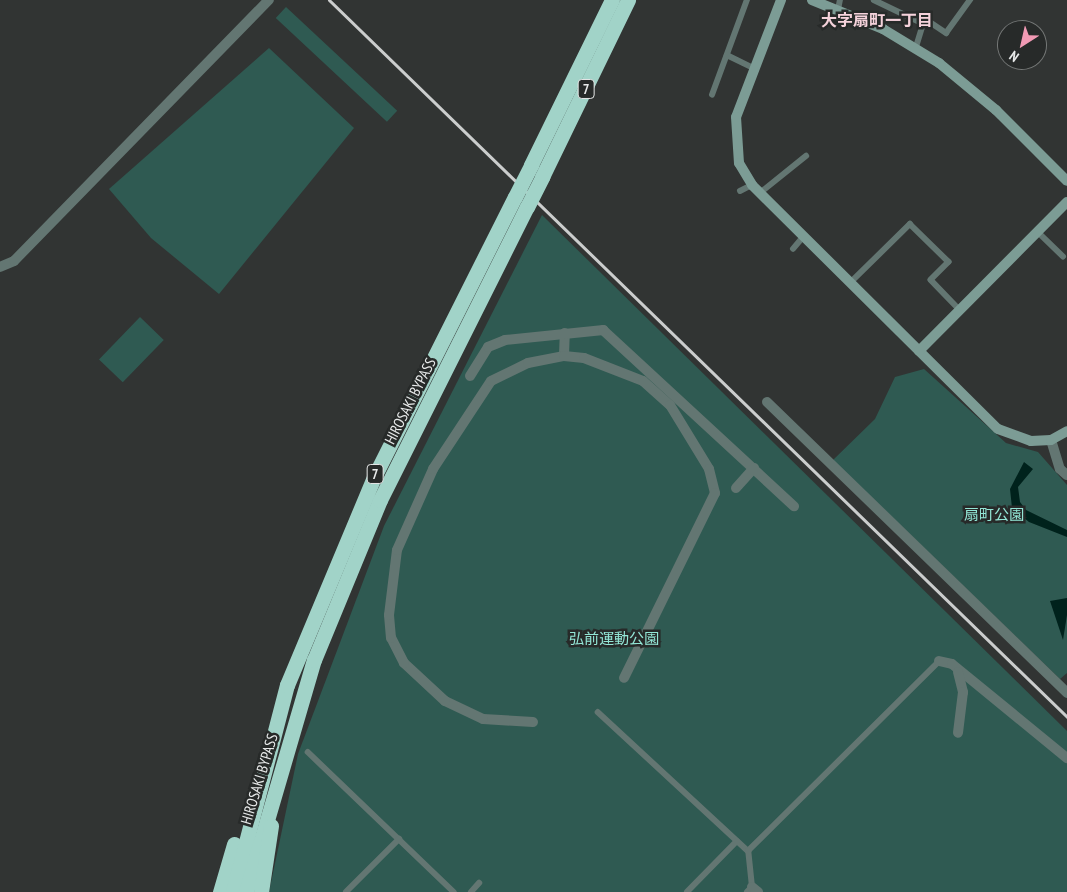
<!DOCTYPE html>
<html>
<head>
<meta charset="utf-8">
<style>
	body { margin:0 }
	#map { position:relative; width:1067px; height:892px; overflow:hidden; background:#313433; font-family:"PT Sans Narrow","Noto Sans JP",sans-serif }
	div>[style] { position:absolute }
	.green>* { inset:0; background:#2f5a52; transform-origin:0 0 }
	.water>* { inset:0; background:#00221c }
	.lane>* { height:5.5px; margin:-2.75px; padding:0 2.75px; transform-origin:2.75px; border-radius:2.75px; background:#637672 }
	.street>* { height:10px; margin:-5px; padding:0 5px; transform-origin:5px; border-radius:5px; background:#637672 }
	.secondary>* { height:10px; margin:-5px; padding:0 5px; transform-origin:5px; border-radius:5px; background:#7c9c95 }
	.highway>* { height:15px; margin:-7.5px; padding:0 7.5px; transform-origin:7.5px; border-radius:7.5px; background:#a1d3c8 }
	.rail>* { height:3px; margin:-1.5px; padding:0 1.5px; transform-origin:1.5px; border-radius:1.5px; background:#cbcdcd }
	.highway-bridge>* { height:15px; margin:-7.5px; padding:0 7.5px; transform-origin:7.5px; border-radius:7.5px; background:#a1d3c8 }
	span { translate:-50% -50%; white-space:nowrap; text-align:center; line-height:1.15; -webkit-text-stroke:5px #272a29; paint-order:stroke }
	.shield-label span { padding:1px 4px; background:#272a29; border:1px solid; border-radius:4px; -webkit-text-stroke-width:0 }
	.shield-label { font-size:14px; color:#e8eaea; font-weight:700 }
	.street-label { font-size:15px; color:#e8eaea }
	.park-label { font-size:15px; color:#93e6d6 }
	.neighbourhood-label { font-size:16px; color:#f5d2db; font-weight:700 }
	.north { position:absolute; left:997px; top:20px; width:50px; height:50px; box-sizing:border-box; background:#272a29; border:1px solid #747776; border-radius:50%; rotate:215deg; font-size:14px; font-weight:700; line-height:20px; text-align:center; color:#e8eaea }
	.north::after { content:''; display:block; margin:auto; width:18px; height:22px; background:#f19ab4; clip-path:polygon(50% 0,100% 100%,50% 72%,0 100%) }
</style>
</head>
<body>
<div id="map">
	<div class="green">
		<div style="left:286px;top:7px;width:152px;height:15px;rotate:43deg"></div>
		<div style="clip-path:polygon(269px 48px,354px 128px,219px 294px,151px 238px,109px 189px)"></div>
		<div style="clip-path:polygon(542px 215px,1067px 731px,1067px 892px,269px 892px,298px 754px,384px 526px)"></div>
		<div style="left:140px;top:317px;width:33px;height:59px;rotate:44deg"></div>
		<div style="clip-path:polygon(924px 369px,1006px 443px,1038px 452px,1067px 485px,1067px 673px,1060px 679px,833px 460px,875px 419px,895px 377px)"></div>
	</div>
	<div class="water">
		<div style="clip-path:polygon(1024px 462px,1033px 469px,1018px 487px,1020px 502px,1026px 510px,1067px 530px,1067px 537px,1029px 522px,1012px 508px,1010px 489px)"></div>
		<div style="clip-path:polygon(1067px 598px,1067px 615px,1063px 640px,1050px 601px)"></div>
	</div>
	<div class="lane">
		<div style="left:874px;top:0;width:55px;rotate:25.6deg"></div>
		<div style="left:838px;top:10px;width:10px;rotate:-79deg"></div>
		<div style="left:924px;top:18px;width:27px;rotate:34deg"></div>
		<div style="left:946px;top:33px;width:41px;rotate:-54deg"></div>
		<div style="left:916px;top:47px;width:28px;rotate:-73deg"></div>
		<div style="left:727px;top:55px;width:30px;rotate:26deg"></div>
		<div style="left:712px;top:95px;width:101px;rotate:-69.8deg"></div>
		<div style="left:740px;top:191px;width:13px;rotate:-27deg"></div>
		<div style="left:760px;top:193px;width:59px;rotate:-38.8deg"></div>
		<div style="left:1038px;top:232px;width:35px;rotate:44deg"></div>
		<div style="left:793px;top:249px;width:16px;rotate:-50deg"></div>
		<div style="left:850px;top:283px;width:84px;rotate:-44.5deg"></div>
		<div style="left:910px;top:224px;width:54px;rotate:44.3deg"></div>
		<div style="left:949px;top:262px;width:25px;rotate:135deg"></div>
		<div style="left:931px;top:280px;width:42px;rotate:46deg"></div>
		<div style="left:598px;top:712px;width:205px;rotate:42.8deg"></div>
		<div style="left:748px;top:851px;width:269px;rotate:-44.8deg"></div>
		<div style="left:308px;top:752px;width:202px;rotate:43.8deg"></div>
		<div style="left:346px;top:892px;width:75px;rotate:-45deg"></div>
		<div style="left:471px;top:892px;width:12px;rotate:-48deg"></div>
		<div style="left:687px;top:892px;width:71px;rotate:-45.6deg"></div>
		<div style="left:747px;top:892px;width:7px;rotate:-45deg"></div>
		<div style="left:752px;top:887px;width:36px;rotate:-96deg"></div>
	</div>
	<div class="street">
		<div style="left:0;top:267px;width:15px;rotate:-23deg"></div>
		<div style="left:14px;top:261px;width:365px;rotate:-45.7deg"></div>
		<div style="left:564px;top:356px;width:23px;rotate:-88deg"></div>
		<div style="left:470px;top:376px;width:34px;rotate:-58deg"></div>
		<div style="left:488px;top:347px;width:18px;rotate:-22deg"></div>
		<div style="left:505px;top:340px;width:99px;rotate:-5.8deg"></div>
		<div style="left:603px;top:330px;width:260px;rotate:42.7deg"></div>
		<div style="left:767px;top:402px;width:418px;rotate:44.1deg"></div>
		<div style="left:1051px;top:440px;width:30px;rotate:73deg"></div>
		<div style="left:1060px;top:469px;width:9px;rotate:41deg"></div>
		<div style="left:736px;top:488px;width:27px;rotate:-48deg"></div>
		<div style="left:939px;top:661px;width:13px;rotate:13deg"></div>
		<div style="left:952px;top:664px;width:149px;rotate:39.3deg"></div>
		<div style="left:958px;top:672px;width:21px;rotate:76deg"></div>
		<div style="left:963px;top:692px;width:41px;rotate:97deg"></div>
		<div style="left:533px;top:722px;width:50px;rotate:-176.6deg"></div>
		<div style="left:483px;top:719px;width:42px;rotate:-154.7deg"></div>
		<div style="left:445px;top:701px;width:56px;rotate:-137.2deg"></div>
		<div style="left:404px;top:663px;width:28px;rotate:-117deg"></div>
		<div style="left:391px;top:638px;width:23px;rotate:-95deg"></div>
		<div style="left:389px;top:615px;width:65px;rotate:-83deg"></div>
		<div style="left:397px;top:550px;width:89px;rotate:-66deg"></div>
		<div style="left:433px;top:469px;width:105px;rotate:-56.6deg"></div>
		<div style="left:491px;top:381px;width:41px;rotate:-25.9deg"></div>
		<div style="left:528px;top:363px;width:37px;rotate:-11deg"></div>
		<div style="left:564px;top:356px;width:20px;rotate:6deg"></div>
		<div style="left:584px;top:358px;width:63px;rotate:21.3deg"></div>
		<div style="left:643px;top:381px;width:36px;rotate:42deg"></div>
		<div style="left:670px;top:405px;width:75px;rotate:58.6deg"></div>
		<div style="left:709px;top:469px;width:25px;rotate:76deg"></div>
		<div style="left:715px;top:493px;width:206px;rotate:116.2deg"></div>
		<div style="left:752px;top:887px;width:8px;rotate:40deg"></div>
	</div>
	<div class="secondary">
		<div style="left:781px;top:0;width:125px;rotate:111deg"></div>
		<div style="left:736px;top:117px;width:46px;rotate:86.3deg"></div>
		<div style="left:739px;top:163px;width:26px;rotate:59deg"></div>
		<div style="left:752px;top:185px;width:346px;rotate:44.8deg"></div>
		<div style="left:998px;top:429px;width:35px;rotate:20deg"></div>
		<div style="left:1031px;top:441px;width:20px;rotate:-3deg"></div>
		<div style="left:1051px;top:440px;width:18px;rotate:-29deg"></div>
		<div style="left:812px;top:0;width:77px;rotate:22.2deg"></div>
		<div style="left:883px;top:29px;width:66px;rotate:31.3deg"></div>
		<div style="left:939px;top:63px;width:74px;rotate:39.5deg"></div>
		<div style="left:996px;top:110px;width:100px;rotate:45deg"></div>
		<div style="left:919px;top:351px;width:210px;rotate:-45.2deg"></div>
	</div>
	<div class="highway">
		<div style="left:531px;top:165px;width:184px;rotate:-63.9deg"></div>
		<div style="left:542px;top:177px;width:197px;rotate:-64.1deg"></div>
		<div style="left:220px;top:892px;width:50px;rotate:-73.7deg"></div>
		<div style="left:233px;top:892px;width:214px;rotate:-75.4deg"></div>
		<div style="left:287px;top:685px;width:225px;rotate:-67.3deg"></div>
		<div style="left:374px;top:477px;width:313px;rotate:-63.3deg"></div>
		<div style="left:246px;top:892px;width:242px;rotate:-73.7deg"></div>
		<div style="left:314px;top:660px;width:173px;rotate:-67.6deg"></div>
		<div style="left:380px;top:500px;width:328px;rotate:-63.4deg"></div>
		<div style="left:261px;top:892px;width:67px;rotate:-81.4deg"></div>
	</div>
	<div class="rail">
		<div style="left:329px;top:0;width:1029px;rotate:44.17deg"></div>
	</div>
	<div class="highway-bridge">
		<div style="left:515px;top:197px;width:36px;rotate:-63deg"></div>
		<div style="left:527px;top:207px;width:34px;rotate:-63deg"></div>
	</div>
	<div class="shield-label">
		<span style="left:586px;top:89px">7</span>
		<span style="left:375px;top:474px">7</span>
	</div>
	<div class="street-label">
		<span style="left:410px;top:401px;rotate:-63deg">HIROSAKI BYPASS</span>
		<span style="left:259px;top:779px;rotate:-73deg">HIROSAKI BYPASS</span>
	</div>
	<div class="park-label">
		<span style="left:994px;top:515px">扇町公園</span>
		<span style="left:614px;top:639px">弘前運動公園</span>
	</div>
	<div class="neighbourhood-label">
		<span style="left:877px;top:20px">大字扇町一丁目</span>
	</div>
	<div class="north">N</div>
</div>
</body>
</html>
